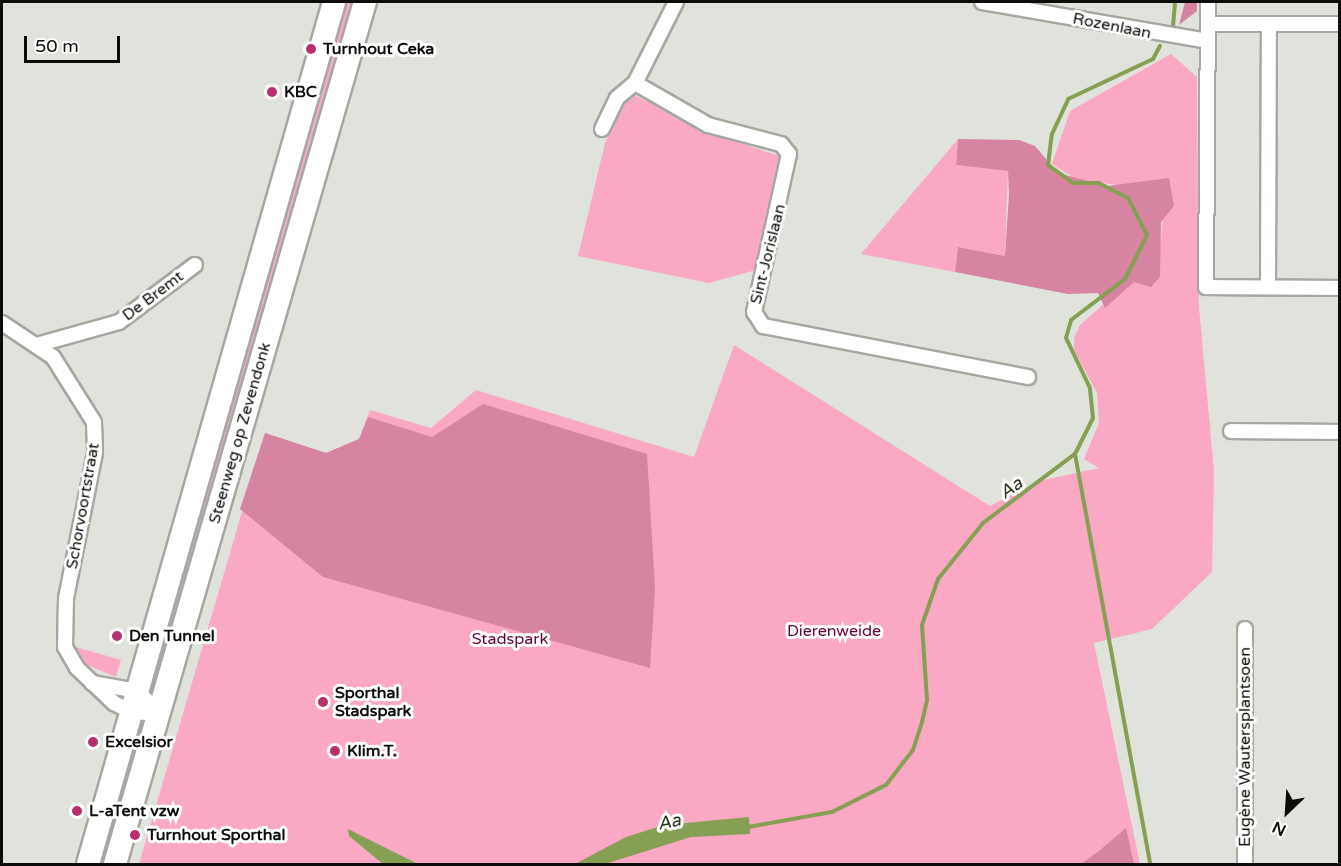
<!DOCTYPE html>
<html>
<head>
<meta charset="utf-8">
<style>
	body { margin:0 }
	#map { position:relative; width:1341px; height:866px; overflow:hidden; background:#e0e3db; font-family:"Varela Round",sans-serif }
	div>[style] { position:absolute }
	.green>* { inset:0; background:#faa8c4 }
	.forest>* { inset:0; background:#d684a1 }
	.water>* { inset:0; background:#86a053 }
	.stream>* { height:4px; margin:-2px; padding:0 2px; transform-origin:2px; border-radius:2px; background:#86a053 }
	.roads { filter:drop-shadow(2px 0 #a5a8a0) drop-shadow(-2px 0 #a5a8a0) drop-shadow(0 2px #a5a8a0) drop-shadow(0 -2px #a5a8a0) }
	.minor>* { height:14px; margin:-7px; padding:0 7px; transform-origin:7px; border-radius:7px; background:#fff }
	.primary>* { height:22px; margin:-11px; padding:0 11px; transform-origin:11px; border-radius:11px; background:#fff }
	.dots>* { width:16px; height:16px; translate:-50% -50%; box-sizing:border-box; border:3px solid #fff; border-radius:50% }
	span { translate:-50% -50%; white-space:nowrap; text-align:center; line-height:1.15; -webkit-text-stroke:6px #fff; paint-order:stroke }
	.street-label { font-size:16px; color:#0c0d0b }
	.poi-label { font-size:16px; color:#0c0d0b; font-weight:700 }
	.left { translate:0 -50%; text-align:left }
	.park-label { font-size:16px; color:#660036 }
	.water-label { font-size:18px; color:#2b3615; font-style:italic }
	.frame { position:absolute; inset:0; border:3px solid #0c0d0b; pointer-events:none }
	.north { position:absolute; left:1257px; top:782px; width:60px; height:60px; -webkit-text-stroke:4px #fff; paint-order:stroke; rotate:205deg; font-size:16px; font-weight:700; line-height:24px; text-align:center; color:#0c0d0b }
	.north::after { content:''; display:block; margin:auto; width:21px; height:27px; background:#0c0d0b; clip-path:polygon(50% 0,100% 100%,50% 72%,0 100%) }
	.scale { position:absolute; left:24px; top:36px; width:96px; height:27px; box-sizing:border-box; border:3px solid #0c0d0b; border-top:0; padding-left:8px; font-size:18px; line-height:21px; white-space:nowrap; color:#0c0d0b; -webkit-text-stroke:4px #fff; paint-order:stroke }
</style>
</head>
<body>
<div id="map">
	<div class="green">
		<div style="clip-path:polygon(344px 2px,357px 2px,154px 684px,149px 680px)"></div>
		<div style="clip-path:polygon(1171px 54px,1197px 77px,1199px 307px,1214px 471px,1212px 572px,1152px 629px,1094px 643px,1140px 864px,139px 864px,265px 433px,326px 453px,359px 439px,370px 410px,431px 428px,476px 390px,694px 457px,734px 345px,990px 506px,1039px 481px,1099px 468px,1084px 459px,1099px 423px,1097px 393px,1074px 350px,1074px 338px,1080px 325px,1160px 254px,1163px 214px,1123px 186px,1076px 179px,1052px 164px,1070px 111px)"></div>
		<div style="clip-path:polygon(634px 95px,721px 137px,780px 156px,756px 270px,709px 283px,578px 256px,605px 143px,626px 96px)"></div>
		<div style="clip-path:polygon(958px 139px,956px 165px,1008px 171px,1005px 256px,958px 247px,955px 272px,861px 254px)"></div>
		<div style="clip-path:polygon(76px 647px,121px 660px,116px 677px,87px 665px)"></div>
	</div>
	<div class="forest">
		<div style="clip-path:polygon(1185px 2px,1197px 2px,1197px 11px,1179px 25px)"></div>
		<div style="clip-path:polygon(958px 139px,1019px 140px,1035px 146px,1058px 173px,1107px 186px,1169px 178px,1174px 206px,1161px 222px,1160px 277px,1151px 287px,1134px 282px,1105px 308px,1098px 293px,1068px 294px,955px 272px,958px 247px,1005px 256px,1009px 194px,1008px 171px,956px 165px)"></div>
		<div style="clip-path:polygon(483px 404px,647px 454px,655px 588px,650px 668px,323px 577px,240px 509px,265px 433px,326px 453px,359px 439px,368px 417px,432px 437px)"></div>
		<div style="clip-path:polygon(1126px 828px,1134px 864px,1081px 864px,1099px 851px)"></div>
	</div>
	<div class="water">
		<div style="clip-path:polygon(749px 817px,750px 834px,691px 837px,605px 864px,575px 864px,626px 837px,664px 825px)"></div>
		<div style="clip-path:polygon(348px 829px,418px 864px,383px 864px,349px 836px)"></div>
	</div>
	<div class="stream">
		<div style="left:1173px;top:26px;width:24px;rotate:-85deg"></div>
		<div style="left:1075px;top:454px;width:417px;rotate:79.6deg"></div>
		<div style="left:748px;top:827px;width:85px;rotate:-10.1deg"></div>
		<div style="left:832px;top:812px;width:60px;rotate:-26.6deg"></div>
		<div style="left:886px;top:785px;width:44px;rotate:-52.4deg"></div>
		<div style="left:913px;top:750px;width:29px;rotate:-72deg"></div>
		<div style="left:922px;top:722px;width:23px;rotate:-77deg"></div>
		<div style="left:927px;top:700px;width:75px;rotate:-93.8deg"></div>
		<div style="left:922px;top:625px;width:49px;rotate:-70.8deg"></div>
		<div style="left:938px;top:579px;width:72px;rotate:-51.2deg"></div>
		<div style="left:983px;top:523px;width:115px;rotate:-36.9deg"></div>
		<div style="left:1075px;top:454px;width:40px;rotate:-63.4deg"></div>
		<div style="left:1093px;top:418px;width:30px;rotate:-96deg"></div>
		<div style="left:1090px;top:388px;width:55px;rotate:-115.6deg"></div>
		<div style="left:1066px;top:338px;width:19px;rotate:-74deg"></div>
		<div style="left:1071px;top:320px;width:68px;rotate:-37.2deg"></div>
		<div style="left:1125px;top:279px;width:49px;rotate:-63.4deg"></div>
		<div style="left:1147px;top:235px;width:42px;rotate:-117.2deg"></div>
		<div style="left:1128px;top:198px;width:33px;rotate:-153deg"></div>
		<div style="left:1099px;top:183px;width:26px;rotate:180deg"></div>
		<div style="left:1073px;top:183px;width:31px;rotate:-144deg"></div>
		<div style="left:1048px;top:165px;width:31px;rotate:-83deg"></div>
		<div style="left:1052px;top:134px;width:38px;rotate:-65deg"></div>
		<div style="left:1068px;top:99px;width:94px;rotate:-25.2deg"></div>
		<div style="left:1153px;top:59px;width:15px;rotate:-62deg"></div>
	</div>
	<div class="roads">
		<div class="minor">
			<div style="left:676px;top:2px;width:91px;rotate:116.8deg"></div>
			<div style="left:635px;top:83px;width:84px;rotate:29.9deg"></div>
			<div style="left:708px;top:125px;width:75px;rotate:14.6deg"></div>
			<div style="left:781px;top:144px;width:13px;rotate:51deg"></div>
			<div style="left:789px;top:154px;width:162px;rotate:102.5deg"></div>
			<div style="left:754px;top:312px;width:17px;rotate:57deg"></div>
			<div style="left:763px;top:326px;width:270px;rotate:10.9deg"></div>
			<div style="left:982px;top:2px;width:229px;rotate:9.8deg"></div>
			<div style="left:1208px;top:2px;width:285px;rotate:90.4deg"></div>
			<div style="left:1206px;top:287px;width:134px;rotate:0.4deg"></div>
			<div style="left:1208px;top:24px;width:132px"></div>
			<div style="left:602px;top:129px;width:34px;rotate:-64deg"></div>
			<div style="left:617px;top:98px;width:23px;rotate:-40deg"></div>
			<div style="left:1268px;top:287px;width:262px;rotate:-89.8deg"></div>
			<div style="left:2px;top:323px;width:61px;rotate:33.7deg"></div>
			<div style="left:53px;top:357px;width:77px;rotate:57.8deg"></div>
			<div style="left:94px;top:422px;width:31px;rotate:88deg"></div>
			<div style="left:95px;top:453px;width:148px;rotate:101.3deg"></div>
			<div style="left:66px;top:598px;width:49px;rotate:91.2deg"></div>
			<div style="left:65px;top:647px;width:24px;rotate:60deg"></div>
			<div style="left:77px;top:668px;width:51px;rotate:43.4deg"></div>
			<div style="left:114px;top:703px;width:20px;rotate:27deg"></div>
			<div style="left:132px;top:712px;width:27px;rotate:4deg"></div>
			<div style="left:40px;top:344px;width:82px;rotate:-15.6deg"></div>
			<div style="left:119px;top:322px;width:95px;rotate:-36.9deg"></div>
			<div style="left:1231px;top:431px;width:109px;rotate:0.5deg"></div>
			<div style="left:1245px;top:629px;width:235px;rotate:90deg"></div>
			<div style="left:92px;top:683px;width:47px;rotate:9.9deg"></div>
			<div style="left:138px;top:691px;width:31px;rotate:48deg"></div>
		</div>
		<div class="primary">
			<div style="left:88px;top:864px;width:896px;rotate:-74.07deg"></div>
			<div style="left:115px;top:864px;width:898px;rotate:-73.83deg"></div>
		</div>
	</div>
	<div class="dots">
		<div style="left:311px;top:49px;background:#b82f6e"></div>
		<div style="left:272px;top:92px;background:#b82f6e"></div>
		<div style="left:117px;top:636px;background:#b82f6e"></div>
		<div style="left:323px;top:702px;background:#b82f6e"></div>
		<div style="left:93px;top:742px;background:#b82f6e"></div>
		<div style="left:335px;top:751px;background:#b82f6e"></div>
		<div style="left:77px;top:811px;background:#b82f6e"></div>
		<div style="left:135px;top:835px;background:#b82f6e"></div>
	</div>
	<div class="street-label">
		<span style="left:1112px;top:26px;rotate:11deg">Rozenlaan</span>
		<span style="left:768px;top:254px;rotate:-76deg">Sint-Jorislaan</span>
		<span style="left:153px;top:296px;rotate:-37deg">De Bremt</span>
		<span style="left:240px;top:433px;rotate:-74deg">Steenweg op Zevendonk</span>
		<span style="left:83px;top:506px;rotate:-80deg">Schorvoortstraat</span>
		<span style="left:1245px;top:747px;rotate:-90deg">Eugène Wautersplantsoen</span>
	</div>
	<div class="poi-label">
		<span class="left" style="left:323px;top:49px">Turnhout Ceka</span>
		<span class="left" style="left:284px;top:92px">KBC</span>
		<span class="left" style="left:129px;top:636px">Den Tunnel</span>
		<span class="left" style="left:335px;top:702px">Sporthal<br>Stadspark</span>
		<span class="left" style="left:105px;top:742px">Excelsior</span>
		<span class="left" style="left:347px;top:751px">Klim.T.</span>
		<span class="left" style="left:89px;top:811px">L-aTent vzw</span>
		<span class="left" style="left:147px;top:835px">Turnhout Sporthal</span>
	</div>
	<div class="park-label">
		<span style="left:834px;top:631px">Dierenweide</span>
		<span style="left:510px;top:639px">Stadspark</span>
	</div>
	<div class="water-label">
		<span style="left:1011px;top:488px;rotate:-35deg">Aa</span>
		<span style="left:669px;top:822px;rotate:-12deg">Aa</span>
	</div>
	<div class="frame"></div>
	<div class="north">N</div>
	<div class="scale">50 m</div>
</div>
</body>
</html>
